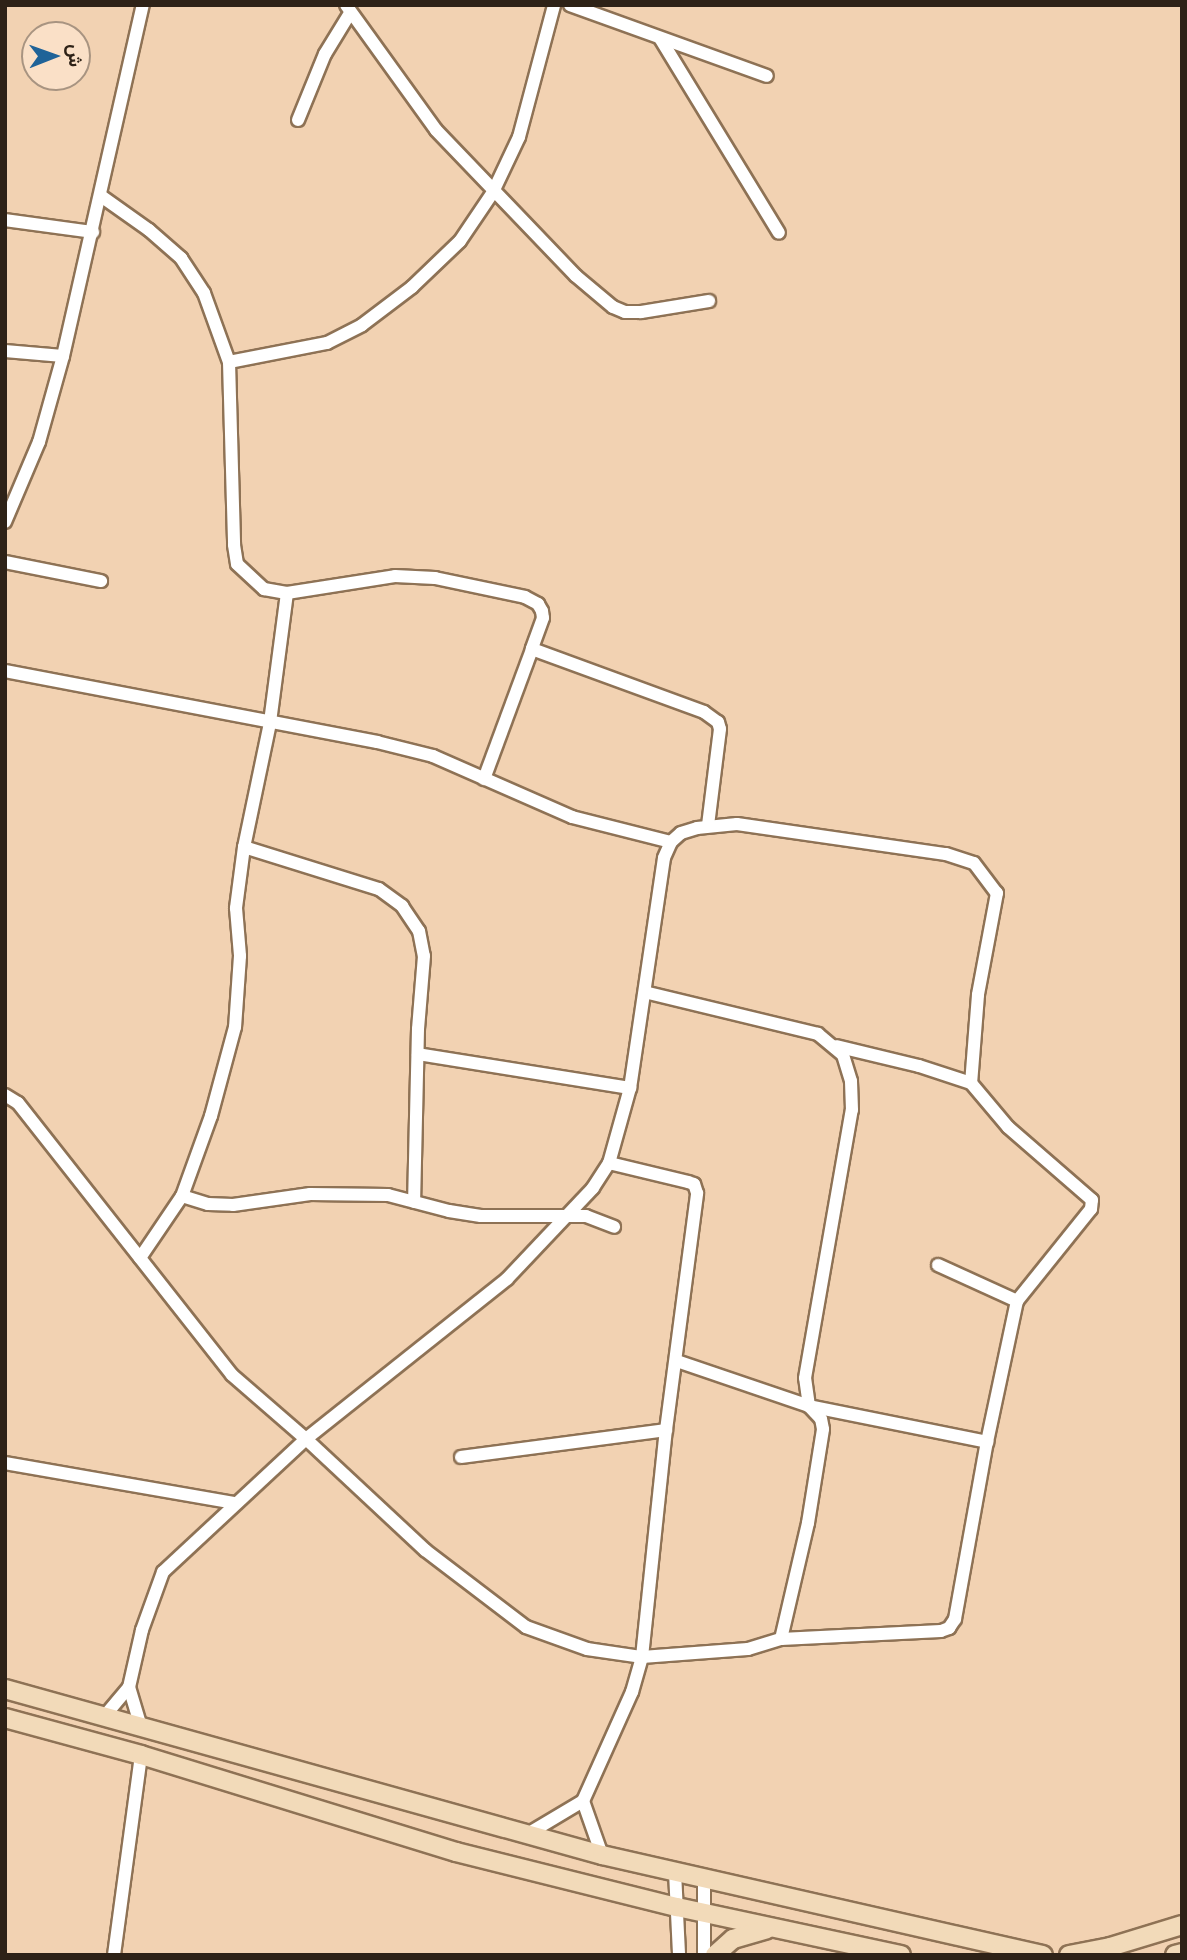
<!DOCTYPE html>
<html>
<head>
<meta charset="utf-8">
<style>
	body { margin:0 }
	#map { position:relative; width:1187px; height:1960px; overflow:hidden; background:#f2d2b2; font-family:Helvetica,Vazirmatn,sans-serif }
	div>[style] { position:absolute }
	.roads { filter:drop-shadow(2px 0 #8e7255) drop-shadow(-2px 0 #8e7255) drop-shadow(0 2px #8e7255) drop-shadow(0 -2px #8e7255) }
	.street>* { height:12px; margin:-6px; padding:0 6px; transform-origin:6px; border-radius:6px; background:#fff }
	.secondary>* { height:18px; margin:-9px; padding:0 9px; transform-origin:9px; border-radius:9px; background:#f2dab9 }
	span { translate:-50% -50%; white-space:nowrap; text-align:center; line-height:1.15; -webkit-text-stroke:5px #fae0c7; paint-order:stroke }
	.frame { position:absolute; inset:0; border:7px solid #2e2217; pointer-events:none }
	.north { position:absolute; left:21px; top:21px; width:70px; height:70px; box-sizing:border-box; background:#fae0c7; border:2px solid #a89481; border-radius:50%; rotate:89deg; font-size:19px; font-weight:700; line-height:28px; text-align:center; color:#2e2217 }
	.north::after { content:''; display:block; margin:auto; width:24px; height:32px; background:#1f6398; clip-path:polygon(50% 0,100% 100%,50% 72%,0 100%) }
</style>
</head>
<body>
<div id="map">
	<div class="roads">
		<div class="street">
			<div style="left:346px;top:5px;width:154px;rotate:54.2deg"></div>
			<div style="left:436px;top:130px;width:202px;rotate:46.2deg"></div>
			<div style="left:576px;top:276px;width:48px;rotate:40deg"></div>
			<div style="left:613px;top:307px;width:13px;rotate:23deg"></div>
			<div style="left:625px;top:312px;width:16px"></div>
			<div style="left:641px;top:312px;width:69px;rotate:-9.2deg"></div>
			<div style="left:570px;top:5px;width:209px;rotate:19.8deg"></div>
			<div style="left:660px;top:38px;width:228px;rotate:58.6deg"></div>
			<div style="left:298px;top:120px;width:71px;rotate:-67.8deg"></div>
			<div style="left:325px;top:54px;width:48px;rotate:-58.6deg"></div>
			<div style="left:101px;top:196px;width:59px;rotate:35.3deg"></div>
			<div style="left:149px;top:230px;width:43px;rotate:41.2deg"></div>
			<div style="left:181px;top:258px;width:42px;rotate:56.7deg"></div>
			<div style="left:204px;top:293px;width:73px;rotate:70.1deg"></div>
			<div style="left:229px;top:362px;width:183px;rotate:88.4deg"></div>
			<div style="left:234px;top:545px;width:19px;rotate:81deg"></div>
			<div style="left:237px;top:564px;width:37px;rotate:43deg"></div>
			<div style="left:264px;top:589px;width:23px;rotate:10deg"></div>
			<div style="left:287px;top:593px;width:131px;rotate:97.5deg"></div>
			<div style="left:270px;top:723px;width:127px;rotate:101.8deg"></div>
			<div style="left:244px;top:847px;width:62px;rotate:97.5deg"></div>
			<div style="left:236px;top:908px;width:48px;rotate:85.2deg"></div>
			<div style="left:240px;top:956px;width:71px;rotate:94deg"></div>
			<div style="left:235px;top:1027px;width:92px;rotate:105.1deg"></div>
			<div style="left:211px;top:1116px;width:85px;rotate:109.9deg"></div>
			<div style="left:182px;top:1196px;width:27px;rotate:17deg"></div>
			<div style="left:208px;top:1204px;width:25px;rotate:2deg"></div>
			<div style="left:233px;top:1205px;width:78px;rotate:-8.1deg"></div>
			<div style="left:310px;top:1194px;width:78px;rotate:0.7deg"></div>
			<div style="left:388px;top:1195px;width:63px;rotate:14.7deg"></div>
			<div style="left:449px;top:1211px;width:32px;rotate:9deg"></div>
			<div style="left:481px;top:1216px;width:105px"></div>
			<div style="left:586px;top:1216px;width:30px;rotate:21deg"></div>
			<div style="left:5px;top:220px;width:89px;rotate:7.8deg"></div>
			<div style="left:5px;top:351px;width:58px;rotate:4.9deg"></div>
			<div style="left:229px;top:362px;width:100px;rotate:-11deg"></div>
			<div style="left:327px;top:343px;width:39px;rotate:-27deg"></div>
			<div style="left:362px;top:325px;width:63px;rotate:-37.2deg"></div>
			<div style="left:412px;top:287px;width:66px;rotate:-43.8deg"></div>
			<div style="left:460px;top:241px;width:59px;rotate:-56deg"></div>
			<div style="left:493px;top:192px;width:61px;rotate:-64.7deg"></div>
			<div style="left:519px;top:137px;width:137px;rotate:-75.1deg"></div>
			<div style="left:5px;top:522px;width:87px;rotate:-67deg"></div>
			<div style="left:39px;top:442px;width:89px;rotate:-74.4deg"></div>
			<div style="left:63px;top:356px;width:360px;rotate:-77.2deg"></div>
			<div style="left:5px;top:562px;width:98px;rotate:11.2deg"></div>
			<div style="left:287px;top:593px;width:109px;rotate:-8.9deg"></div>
			<div style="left:395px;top:576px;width:40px;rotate:2.9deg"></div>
			<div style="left:435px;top:578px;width:92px;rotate:11.9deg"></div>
			<div style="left:525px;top:597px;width:15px;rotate:28deg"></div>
			<div style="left:538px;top:604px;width:8px;rotate:60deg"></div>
			<div style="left:542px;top:611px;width:7px;rotate:82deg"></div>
			<div style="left:543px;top:618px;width:33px;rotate:110deg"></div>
			<div style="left:5px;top:671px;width:379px;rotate:10.8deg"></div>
			<div style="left:377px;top:742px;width:58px;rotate:14deg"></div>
			<div style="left:433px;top:756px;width:152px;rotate:23.7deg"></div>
			<div style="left:572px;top:817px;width:102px;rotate:14.2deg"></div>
			<div style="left:671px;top:842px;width:17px;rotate:114deg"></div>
			<div style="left:664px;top:858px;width:232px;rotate:98.4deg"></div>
			<div style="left:630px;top:1088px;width:78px;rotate:105.6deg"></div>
			<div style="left:609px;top:1163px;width:30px;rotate:123deg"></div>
			<div style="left:593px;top:1188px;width:125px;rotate:133.4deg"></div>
			<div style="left:507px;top:1279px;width:257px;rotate:141.5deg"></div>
			<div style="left:306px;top:1439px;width:195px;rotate:137.1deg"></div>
			<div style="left:163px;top:1572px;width:62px;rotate:109.9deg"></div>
			<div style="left:142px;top:1630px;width:58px;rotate:102.8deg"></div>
			<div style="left:129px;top:1687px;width:39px;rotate:130deg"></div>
			<div style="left:484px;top:779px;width:139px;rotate:-69.7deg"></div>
			<div style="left:532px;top:649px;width:183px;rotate:20.1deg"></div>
			<div style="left:704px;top:712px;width:17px;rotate:36deg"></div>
			<div style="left:718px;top:722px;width:7px;rotate:74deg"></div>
			<div style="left:720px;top:729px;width:98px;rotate:97.1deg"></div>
			<div style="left:671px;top:842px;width:13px;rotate:-42deg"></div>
			<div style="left:681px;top:833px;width:17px;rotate:-17deg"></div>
			<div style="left:697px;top:828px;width:40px;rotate:-5.7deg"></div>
			<div style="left:737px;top:824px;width:211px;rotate:8.2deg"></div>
			<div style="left:946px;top:854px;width:29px;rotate:18deg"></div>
			<div style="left:974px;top:863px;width:38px;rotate:53deg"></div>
			<div style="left:997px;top:893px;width:104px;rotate:100.6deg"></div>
			<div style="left:978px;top:995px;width:88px;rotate:94.5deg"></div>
			<div style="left:244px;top:847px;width:141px;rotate:17.3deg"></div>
			<div style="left:379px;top:889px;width:29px;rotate:36deg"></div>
			<div style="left:402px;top:906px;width:30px;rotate:56deg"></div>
			<div style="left:419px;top:931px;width:25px;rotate:79deg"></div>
			<div style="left:424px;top:956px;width:73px;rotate:94.7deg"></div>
			<div style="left:418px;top:1029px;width:173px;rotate:91.3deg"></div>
			<div style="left:418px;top:1054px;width:215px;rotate:9.1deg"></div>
			<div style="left:5px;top:1095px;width:15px;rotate:32deg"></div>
			<div style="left:18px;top:1103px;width:346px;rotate:51.8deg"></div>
			<div style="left:232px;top:1375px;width:98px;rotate:40.9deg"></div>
			<div style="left:306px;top:1439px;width:163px;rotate:43deg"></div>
			<div style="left:425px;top:1550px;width:127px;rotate:37.3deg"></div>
			<div style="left:526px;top:1627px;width:65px;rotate:19.8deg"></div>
			<div style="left:587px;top:1649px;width:56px;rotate:8.3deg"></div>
			<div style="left:642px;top:1657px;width:106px;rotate:-4.3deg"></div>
			<div style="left:748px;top:1649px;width:34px;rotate:-17deg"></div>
			<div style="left:781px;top:1639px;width:119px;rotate:-76.9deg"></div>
			<div style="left:808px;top:1523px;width:95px;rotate:-80.9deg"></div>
			<div style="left:823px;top:1429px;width:10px;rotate:-101deg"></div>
			<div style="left:821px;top:1419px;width:18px;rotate:-133deg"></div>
			<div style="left:809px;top:1406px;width:28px;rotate:-98deg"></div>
			<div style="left:805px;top:1378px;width:272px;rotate:-80.1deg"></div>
			<div style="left:852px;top:1110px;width:29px;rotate:-92deg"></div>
			<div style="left:851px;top:1081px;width:27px;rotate:-107deg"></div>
			<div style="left:843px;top:1055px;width:33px;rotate:-140deg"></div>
			<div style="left:818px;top:1034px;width:178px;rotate:-166.4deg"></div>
			<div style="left:140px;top:1258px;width:75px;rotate:-55.9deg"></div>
			<div style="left:938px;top:1265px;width:87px;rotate:24.5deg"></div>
			<div style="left:677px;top:1361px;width:139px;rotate:18.8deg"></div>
			<div style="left:809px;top:1406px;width:182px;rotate:11.4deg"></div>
			<div style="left:987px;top:1442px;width:144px;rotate:-78deg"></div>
			<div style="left:1017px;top:1301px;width:118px;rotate:-51.2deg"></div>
			<div style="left:1091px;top:1209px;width:9px;rotate:-84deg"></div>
			<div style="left:1092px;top:1200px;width:111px;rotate:-139deg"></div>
			<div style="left:1008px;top:1127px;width:57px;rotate:-130.1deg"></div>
			<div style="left:971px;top:1083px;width:55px;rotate:-161.9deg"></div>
			<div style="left:919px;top:1066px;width:85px;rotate:-166.5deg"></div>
			<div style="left:461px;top:1457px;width:207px;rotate:-7.5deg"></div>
			<div style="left:5px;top:1463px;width:232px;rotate:9.9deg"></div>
			<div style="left:781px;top:1639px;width:160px;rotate:-2.9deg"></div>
			<div style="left:941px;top:1631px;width:9px;rotate:-21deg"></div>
			<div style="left:949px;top:1628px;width:11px;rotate:-56deg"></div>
			<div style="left:955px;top:1619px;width:180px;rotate:-79.8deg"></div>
			<div style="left:129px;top:1687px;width:42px;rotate:73.3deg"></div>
			<div style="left:583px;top:1801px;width:57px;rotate:70.6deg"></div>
			<div style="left:526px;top:1835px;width:66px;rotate:-30.8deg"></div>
			<div style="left:583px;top:1801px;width:120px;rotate:-65.8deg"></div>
			<div style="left:632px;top:1692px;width:36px;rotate:-74deg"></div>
			<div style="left:642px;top:1657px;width:228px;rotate:-84deg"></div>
			<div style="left:666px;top:1430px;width:239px;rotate:-82.5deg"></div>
			<div style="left:697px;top:1193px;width:9px;rotate:-108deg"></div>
			<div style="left:694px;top:1184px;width:6px;rotate:-162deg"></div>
			<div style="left:688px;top:1182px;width:81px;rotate:-166.5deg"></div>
			<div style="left:675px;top:1872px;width:83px;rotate:87.2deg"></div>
			<div style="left:704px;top:1878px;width:77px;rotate:90deg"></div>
			<div style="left:114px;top:1955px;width:202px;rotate:-82.3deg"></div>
		</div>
		<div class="secondary">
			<div style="left:5px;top:1689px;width:620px;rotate:15.54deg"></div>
			<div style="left:602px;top:1855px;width:452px;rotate:12.8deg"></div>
			<div style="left:5px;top:1718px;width:141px;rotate:15.2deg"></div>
			<div style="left:141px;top:1755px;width:330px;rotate:17.1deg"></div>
			<div style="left:456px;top:1852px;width:228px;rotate:14deg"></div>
			<div style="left:677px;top:1907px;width:229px;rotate:12.1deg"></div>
			<div style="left:715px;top:1955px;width:24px;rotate:-42deg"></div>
			<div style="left:733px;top:1939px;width:35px;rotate:-16deg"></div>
			<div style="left:1069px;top:1955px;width:42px;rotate:-11deg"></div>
			<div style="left:1110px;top:1947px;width:75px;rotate:-17deg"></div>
			<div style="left:1175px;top:1955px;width:7px;rotate:-16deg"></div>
		</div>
	</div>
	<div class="frame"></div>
	<div class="north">ش</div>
</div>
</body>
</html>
